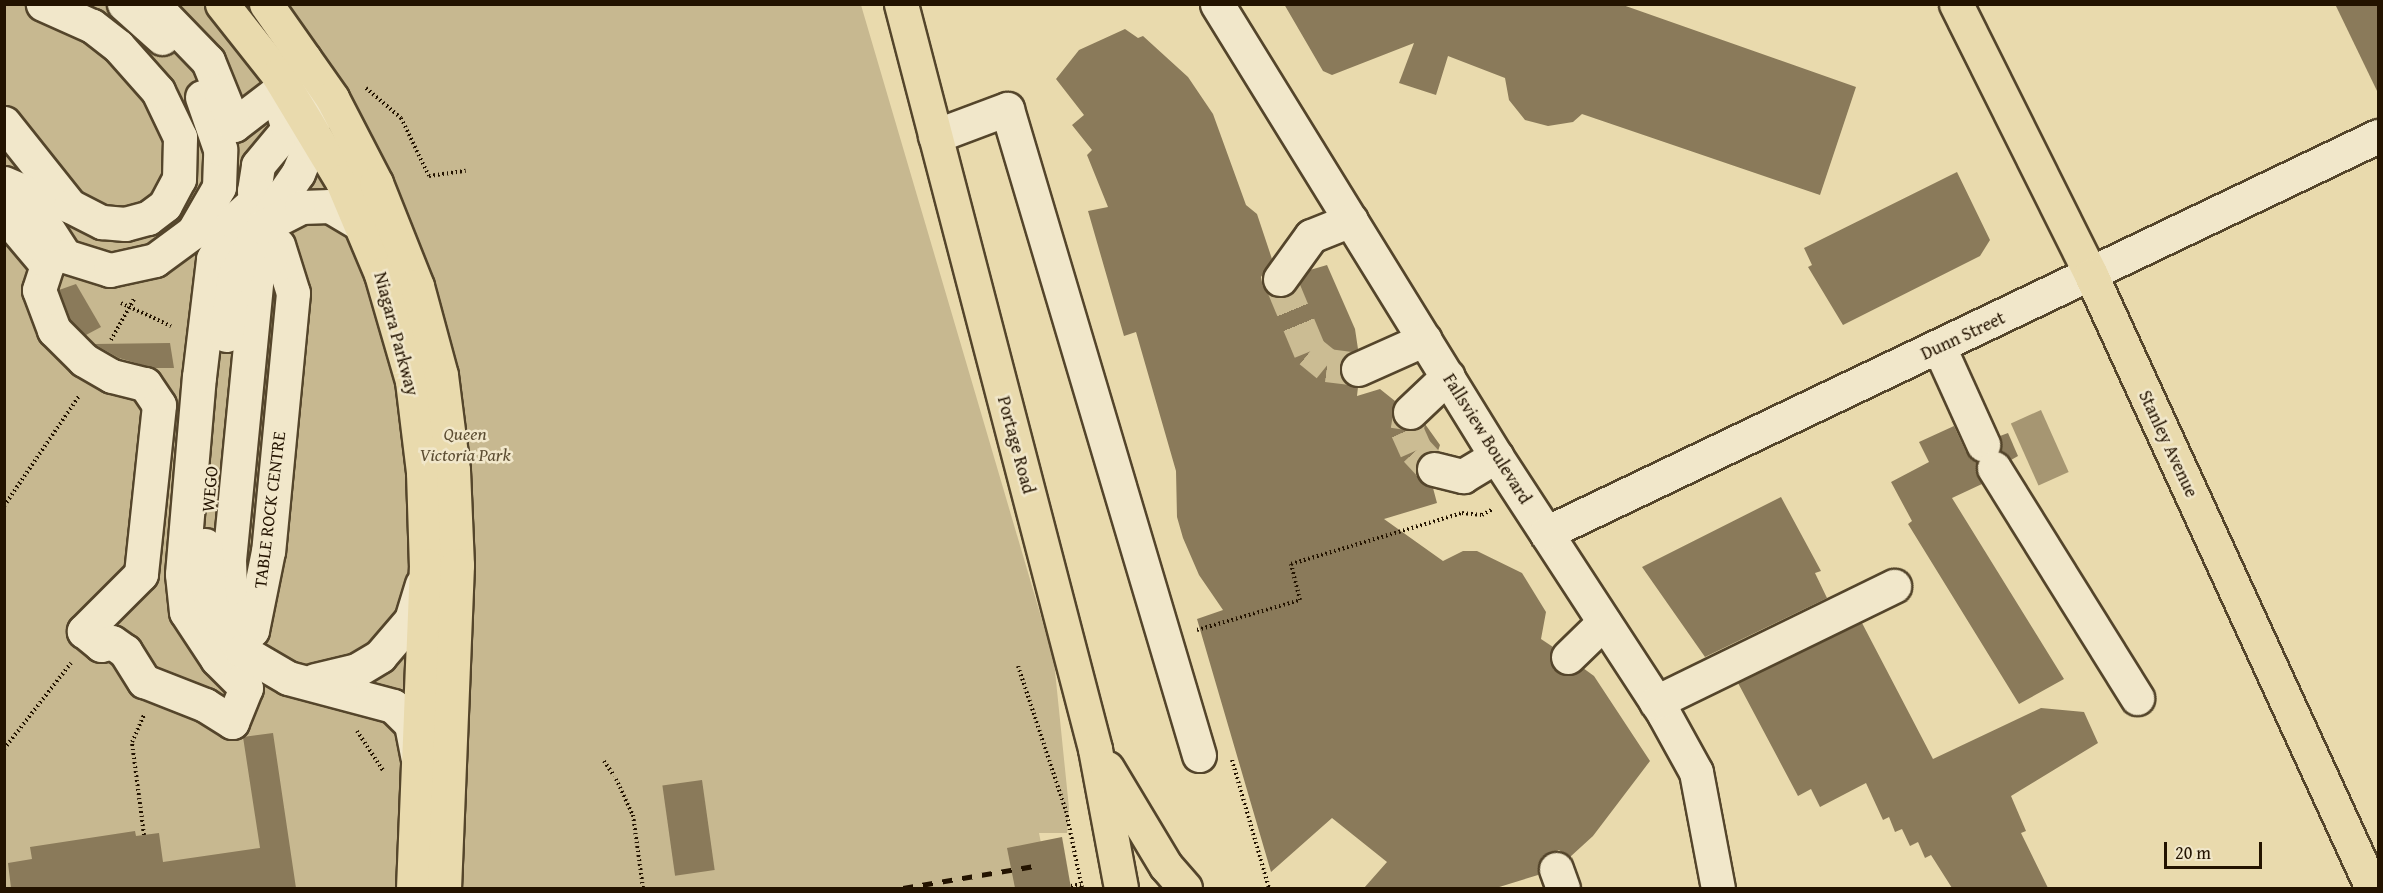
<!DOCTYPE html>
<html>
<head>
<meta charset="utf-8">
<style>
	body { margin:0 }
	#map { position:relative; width:2383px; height:893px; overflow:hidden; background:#e9daad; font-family:"Gentium Book Plus",serif }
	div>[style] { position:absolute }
	.green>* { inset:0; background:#c7b890 }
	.water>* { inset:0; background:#a69672; transform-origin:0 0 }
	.building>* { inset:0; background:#8a7a5a; transform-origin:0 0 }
	.minor-tunnel>* { height:33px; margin-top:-16.5px; transform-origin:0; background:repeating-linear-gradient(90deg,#cbbc93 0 33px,transparent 0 49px) }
	.path>* { height:4px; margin-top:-2px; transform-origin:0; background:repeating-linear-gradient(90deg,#231300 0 1.5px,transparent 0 4.5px) }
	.roads { filter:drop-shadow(2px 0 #54452b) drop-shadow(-2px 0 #54452b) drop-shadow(0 2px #54452b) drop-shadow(0 -2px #54452b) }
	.minor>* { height:33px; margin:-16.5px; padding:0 16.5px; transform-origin:16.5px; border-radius:16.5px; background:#f1e7ca }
	.major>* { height:33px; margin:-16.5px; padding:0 16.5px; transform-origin:16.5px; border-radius:16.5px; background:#e9daad }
	.rail>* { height:4.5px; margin-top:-2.25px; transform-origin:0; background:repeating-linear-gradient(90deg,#231300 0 10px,transparent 0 20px) }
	span { translate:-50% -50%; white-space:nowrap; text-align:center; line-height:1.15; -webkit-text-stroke:5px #f1e7ca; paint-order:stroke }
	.street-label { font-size:18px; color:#231300 }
	.park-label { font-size:18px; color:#5c4d32; font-style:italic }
	.frame { position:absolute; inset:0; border:6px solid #231300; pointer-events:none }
	.scale { position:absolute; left:2164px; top:842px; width:98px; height:27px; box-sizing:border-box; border:3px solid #231300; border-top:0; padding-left:8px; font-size:18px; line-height:21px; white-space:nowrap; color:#231300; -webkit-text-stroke:4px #f1e7ca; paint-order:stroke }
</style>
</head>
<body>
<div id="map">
	<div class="green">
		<div style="clip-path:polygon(5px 5px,861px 5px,1054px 661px,1069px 808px,1067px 833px,1039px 833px,1050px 888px,5px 888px)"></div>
	</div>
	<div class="water">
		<div style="left:2041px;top:410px;width:68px;height:33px;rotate:66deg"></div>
	</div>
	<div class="building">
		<div style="clip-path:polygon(1284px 4px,1620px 4px,1856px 87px,1820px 195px,1582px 114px,1573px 122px,1548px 126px,1525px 120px,1509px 100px,1505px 78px,1448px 56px,1436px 95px,1399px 83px,1414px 43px,1332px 75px,1323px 71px)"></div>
		<div style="clip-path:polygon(2335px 4px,2379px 4px,2379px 95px)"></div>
		<div style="clip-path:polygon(1125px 29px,1138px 38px,1143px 36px,1188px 77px,1213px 114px,1246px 205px,1257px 214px,1272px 259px,1261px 277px,1263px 287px,1278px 298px,1287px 296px,1310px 270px,1327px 265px,1355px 329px,1358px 349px,1343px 359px,1341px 377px,1358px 387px,1357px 396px,1380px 389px,1395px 401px,1392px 416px,1397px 425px,1414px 430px,1425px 424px,1440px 445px,1438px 451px,1421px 456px,1416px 465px,1416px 475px,1433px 488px,1437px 503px,1384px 519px,1443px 561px,1463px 551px,1477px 551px,1522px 573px,1546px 612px,1541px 639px,1553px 647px,1550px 661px,1554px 670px,1572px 675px,1583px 668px,1594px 676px,1650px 761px,1593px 836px,1570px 857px,1559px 850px,1542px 857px,1538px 875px,1496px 888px,1364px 888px,1387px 862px,1332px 818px,1271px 872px,1197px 619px,1223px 610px,1199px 575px,1183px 538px,1177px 517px,1176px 471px,1136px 332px,1124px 336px,1088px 211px,1108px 207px,1087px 155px,1092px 150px,1072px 125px,1084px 115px,1056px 79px,1079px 50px)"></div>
		<div style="clip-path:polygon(1957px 172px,1990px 240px,1980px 256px,1843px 325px,1808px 267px,1812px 265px,1804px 248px)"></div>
		<div style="clip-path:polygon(76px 284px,101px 327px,86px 335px,70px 320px,59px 290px)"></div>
		<div style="clip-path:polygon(170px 343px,174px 368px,153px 368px,119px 358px,94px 344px)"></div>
		<div style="clip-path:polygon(1954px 426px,1966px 452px,1977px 461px,1982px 484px,1952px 498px,2064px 679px,2019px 704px,1908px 524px,1912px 521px,1891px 482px,1929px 462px,1919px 442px)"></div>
		<div style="clip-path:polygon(2008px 433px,2018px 456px,2011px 460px,2000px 451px,2000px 436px)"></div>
		<div style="clip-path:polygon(1781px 497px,1821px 571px,1815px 573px,1827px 598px,1705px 657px,1642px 567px)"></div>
		<div style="clip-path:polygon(1862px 623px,1933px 759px,2041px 708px,2084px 712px,2098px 743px,2011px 796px,2026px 831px,2021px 833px,2048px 888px,1952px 888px,1931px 855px,1925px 858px,1918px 842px,1910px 846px,1902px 829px,1895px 832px,1889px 817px,1883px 820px,1866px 783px,1820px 807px,1811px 789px,1798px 796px,1738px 683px)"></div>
		<div style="clip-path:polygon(273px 733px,296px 888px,11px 888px,8px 863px,32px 859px,30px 847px,135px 831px,136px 836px,159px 833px,163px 862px,260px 848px,243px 737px)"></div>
		<div style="left:702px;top:780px;width:91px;height:40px;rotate:82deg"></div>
		<div style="clip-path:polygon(1062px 837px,1071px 888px,1015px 888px,1007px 848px)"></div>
	</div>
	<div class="minor-tunnel">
		<div style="left:1280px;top:279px;width:78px;rotate:67.4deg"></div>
		<div style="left:1310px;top:351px;width:22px;rotate:39deg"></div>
		<div style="left:1327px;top:365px;width:31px;rotate:7deg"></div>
		<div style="left:1410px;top:412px;width:18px;rotate:99deg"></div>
		<div style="left:1407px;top:430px;width:22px;rotate:66deg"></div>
		<div style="left:1416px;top:450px;width:26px;rotate:47deg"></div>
	</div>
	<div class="path">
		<div style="left:366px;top:88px;width:46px;rotate:40.6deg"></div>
		<div style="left:401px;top:118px;width:64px;rotate:64.2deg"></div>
		<div style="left:429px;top:176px;width:37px;rotate:-8deg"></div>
		<div style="left:121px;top:303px;width:55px;rotate:24.7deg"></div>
		<div style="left:111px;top:340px;width:47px;rotate:-60.7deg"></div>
		<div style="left:4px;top:506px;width:133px;rotate:-55.7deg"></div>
		<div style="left:1197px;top:630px;width:107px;rotate:-16.2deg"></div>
		<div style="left:1300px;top:600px;width:37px;rotate:-104deg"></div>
		<div style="left:1291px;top:564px;width:178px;rotate:-16.6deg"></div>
		<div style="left:1462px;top:513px;width:20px;rotate:6deg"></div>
		<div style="left:1482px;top:515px;width:13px;rotate:-29deg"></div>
		<div style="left:1018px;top:666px;width:153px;rotate:71.7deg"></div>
		<div style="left:1066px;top:811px;width:79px;rotate:78.3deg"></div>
		<div style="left:357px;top:731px;width:49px;rotate:56.6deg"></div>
		<div style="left:4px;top:749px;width:109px;rotate:-52.1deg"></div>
		<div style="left:1232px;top:760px;width:133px;rotate:73.9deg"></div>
		<div style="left:604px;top:761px;width:18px;rotate:56deg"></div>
		<div style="left:616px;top:779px;width:40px;rotate:65deg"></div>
		<div style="left:633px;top:815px;width:74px;rotate:82.2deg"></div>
		<div style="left:144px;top:835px;width:94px;rotate:-97.4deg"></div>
		<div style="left:132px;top:742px;width:30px;rotate:-66deg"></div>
		<div style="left:1071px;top:886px;width:10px;rotate:-11deg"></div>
	</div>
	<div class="roads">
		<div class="minor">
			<div style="left:124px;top:4px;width:51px;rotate:41.8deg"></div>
			<div style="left:1217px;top:4px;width:531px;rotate:58.31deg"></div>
			<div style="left:1496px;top:456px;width:308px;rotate:56.9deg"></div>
			<div style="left:1664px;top:714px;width:66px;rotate:61.1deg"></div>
			<div style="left:1696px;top:772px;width:118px;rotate:79.3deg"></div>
			<div style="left:4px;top:123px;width:106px;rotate:51.5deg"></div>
			<div style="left:70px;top:206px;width:36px;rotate:27deg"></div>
			<div style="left:102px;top:222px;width:23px;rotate:5deg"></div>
			<div style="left:125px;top:224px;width:24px;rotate:-15deg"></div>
			<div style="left:148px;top:218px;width:21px;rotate:-37deg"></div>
			<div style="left:165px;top:205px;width:30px;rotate:-62deg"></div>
			<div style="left:179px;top:179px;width:42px;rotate:-88.6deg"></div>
			<div style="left:180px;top:137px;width:51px;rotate:-115.6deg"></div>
			<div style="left:158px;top:91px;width:60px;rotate:-131.6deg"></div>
			<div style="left:118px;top:46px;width:33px;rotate:-142deg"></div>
			<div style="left:92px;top:26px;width:54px;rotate:-155.8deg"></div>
			<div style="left:935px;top:136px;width:77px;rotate:-20.6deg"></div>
			<div style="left:1007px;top:109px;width:674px;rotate:73.45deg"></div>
			<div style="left:4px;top:183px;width:21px;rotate:23deg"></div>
			<div style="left:23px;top:191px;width:77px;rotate:57.1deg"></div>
			<div style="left:65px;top:256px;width:47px;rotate:17.3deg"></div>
			<div style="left:110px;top:270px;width:46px;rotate:-12.5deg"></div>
			<div style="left:155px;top:260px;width:47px;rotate:-36.4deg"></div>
			<div style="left:193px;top:232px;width:52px;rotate:-60deg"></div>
			<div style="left:219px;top:187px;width:38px;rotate:-88deg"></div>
			<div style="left:220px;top:149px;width:55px;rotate:-109.1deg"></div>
			<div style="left:4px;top:214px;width:67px;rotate:49.9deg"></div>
			<div style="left:47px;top:265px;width:26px;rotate:108deg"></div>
			<div style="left:39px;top:290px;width:43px;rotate:69.4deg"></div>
			<div style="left:54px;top:330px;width:42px;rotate:45deg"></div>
			<div style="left:84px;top:360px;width:32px;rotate:30deg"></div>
			<div style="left:112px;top:376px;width:34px;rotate:14deg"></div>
			<div style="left:145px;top:384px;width:25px;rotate:56deg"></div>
			<div style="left:159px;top:405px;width:170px;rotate:96.1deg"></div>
			<div style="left:141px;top:574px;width:81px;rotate:135deg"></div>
			<div style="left:84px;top:631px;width:22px;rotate:39deg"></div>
			<div style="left:101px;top:645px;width:11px;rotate:-15deg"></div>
			<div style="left:112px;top:642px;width:16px;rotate:35deg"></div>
			<div style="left:125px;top:651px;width:36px;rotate:58deg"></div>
			<div style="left:144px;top:681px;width:66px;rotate:21.5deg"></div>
			<div style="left:205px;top:705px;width:32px;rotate:32deg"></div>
			<div style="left:232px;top:722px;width:37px;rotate:-68deg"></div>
			<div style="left:246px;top:688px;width:41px;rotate:-135deg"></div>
			<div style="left:217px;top:659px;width:56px;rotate:-123.4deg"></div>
			<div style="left:186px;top:612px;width:38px;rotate:-96deg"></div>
			<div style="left:182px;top:574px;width:198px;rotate:-85.1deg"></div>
			<div style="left:199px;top:377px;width:119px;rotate:-83.2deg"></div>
			<div style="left:213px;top:259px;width:43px;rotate:-62.2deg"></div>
			<div style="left:233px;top:221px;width:39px;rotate:-42deg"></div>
			<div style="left:262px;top:195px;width:9px;rotate:-153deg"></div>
			<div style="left:254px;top:191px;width:26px;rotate:-81deg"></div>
			<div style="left:258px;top:165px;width:47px;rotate:-50.2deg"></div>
			<div style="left:288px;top:129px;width:39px;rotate:-107deg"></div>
			<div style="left:277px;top:92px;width:54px;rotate:142.5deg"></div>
			<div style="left:234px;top:125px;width:69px;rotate:-112.1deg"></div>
			<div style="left:208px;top:61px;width:79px;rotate:-134deg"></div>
			<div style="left:262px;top:225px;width:63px;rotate:-55.3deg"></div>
			<div style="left:298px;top:173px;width:30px;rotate:-67deg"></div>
			<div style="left:310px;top:145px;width:41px;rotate:-83deg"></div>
			<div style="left:315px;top:104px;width:47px;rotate:-103.4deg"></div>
			<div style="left:278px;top:245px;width:50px;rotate:72.6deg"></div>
			<div style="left:293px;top:293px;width:259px;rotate:95.5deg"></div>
			<div style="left:268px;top:551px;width:81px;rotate:101.4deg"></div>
			<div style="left:252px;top:630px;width:47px;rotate:-117.6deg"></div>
			<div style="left:230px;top:588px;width:28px;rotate:-92deg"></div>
			<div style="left:229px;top:560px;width:285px;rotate:-84.4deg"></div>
			<div style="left:257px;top:276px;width:37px;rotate:-56deg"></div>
			<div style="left:1280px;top:279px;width:53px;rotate:-54.2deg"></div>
			<div style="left:1311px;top:236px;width:43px;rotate:-21.8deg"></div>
			<div style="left:226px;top:335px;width:60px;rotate:-82.3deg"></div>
			<div style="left:234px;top:276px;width:56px;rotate:-60.3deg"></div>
			<div style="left:262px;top:227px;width:44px;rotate:-27.1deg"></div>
			<div style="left:301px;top:207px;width:29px;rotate:-2deg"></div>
			<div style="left:330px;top:206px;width:49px;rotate:30.8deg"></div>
			<div style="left:1939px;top:347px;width:107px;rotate:65.6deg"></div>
			<div style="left:1358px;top:369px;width:73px;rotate:-24.1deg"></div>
			<div style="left:1410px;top:412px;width:52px;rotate:-43.5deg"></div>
			<div style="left:1994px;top:468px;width:271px;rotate:58.1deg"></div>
			<div style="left:1434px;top:469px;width:30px;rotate:14deg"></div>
			<div style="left:1463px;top:476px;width:39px;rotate:-31deg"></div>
			<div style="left:1546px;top:533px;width:922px;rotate:-25.51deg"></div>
			<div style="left:205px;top:545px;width:59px;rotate:85.2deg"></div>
			<div style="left:210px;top:604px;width:57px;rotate:55.8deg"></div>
			<div style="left:242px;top:651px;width:53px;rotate:30.4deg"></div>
			<div style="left:288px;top:678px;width:109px;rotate:14.9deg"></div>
			<div style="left:393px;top:706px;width:25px;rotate:45deg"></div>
			<div style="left:411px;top:724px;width:33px;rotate:79deg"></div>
			<div style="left:1568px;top:657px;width:50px;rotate:-44.2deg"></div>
			<div style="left:315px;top:680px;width:43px;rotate:-13.4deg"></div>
			<div style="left:357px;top:670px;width:27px;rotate:-31deg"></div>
			<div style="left:380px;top:656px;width:48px;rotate:-49.3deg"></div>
			<div style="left:411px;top:620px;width:37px;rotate:-73deg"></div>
			<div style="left:1656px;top:702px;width:265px;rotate:-26deg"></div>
			<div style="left:1556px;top:869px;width:20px;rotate:70deg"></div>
		</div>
		<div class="major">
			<div style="left:222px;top:4px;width:90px;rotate:51.7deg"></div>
			<div style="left:278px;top:75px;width:124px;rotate:58.9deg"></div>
			<div style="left:342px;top:181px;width:101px;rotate:67.2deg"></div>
			<div style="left:381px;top:274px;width:111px;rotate:73.8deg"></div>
			<div style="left:412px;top:381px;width:92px;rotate:83.1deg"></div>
			<div style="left:423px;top:472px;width:93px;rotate:88.2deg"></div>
			<div style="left:426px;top:565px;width:323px;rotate:92.3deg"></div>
			<div style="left:266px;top:4px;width:115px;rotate:54.9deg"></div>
			<div style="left:332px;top:98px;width:96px;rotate:62.6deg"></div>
			<div style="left:376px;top:183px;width:111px;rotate:68.3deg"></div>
			<div style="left:417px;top:286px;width:92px;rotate:74.9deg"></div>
			<div style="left:441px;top:375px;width:96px;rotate:82.8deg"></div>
			<div style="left:453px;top:470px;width:95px;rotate:87.6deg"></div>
			<div style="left:457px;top:565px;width:323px;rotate:92.3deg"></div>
			<div style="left:901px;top:4px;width:770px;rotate:75.4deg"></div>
			<div style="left:1095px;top:749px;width:141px;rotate:79.4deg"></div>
			<div style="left:1956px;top:4px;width:303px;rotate:63.5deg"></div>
			<div style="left:2091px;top:275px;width:674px;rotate:65.37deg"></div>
			<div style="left:1107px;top:768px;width:114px;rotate:59deg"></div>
			<div style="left:1166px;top:866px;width:29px;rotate:49deg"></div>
		</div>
	</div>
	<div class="rail">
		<div style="left:903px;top:888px;width:133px;rotate:-9.5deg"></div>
	</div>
	<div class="street-label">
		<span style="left:396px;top:334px;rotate:75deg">Niagara Parkway</span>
		<span style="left:1963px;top:336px;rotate:-25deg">Dunn Street</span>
		<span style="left:1487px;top:439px;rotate:58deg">Fallsview Boulevard</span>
		<span style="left:2168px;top:444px;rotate:65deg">Stanley Avenue</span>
		<span style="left:1016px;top:445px;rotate:75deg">Portage Road</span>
		<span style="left:210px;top:489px;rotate:-85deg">WEGO</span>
		<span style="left:270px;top:510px;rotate:-83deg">TABLE ROCK CENTRE</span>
	</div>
	<div class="park-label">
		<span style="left:465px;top:445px">Queen<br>Victoria Park</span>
	</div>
	<div class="frame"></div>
	<div class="scale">20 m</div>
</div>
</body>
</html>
